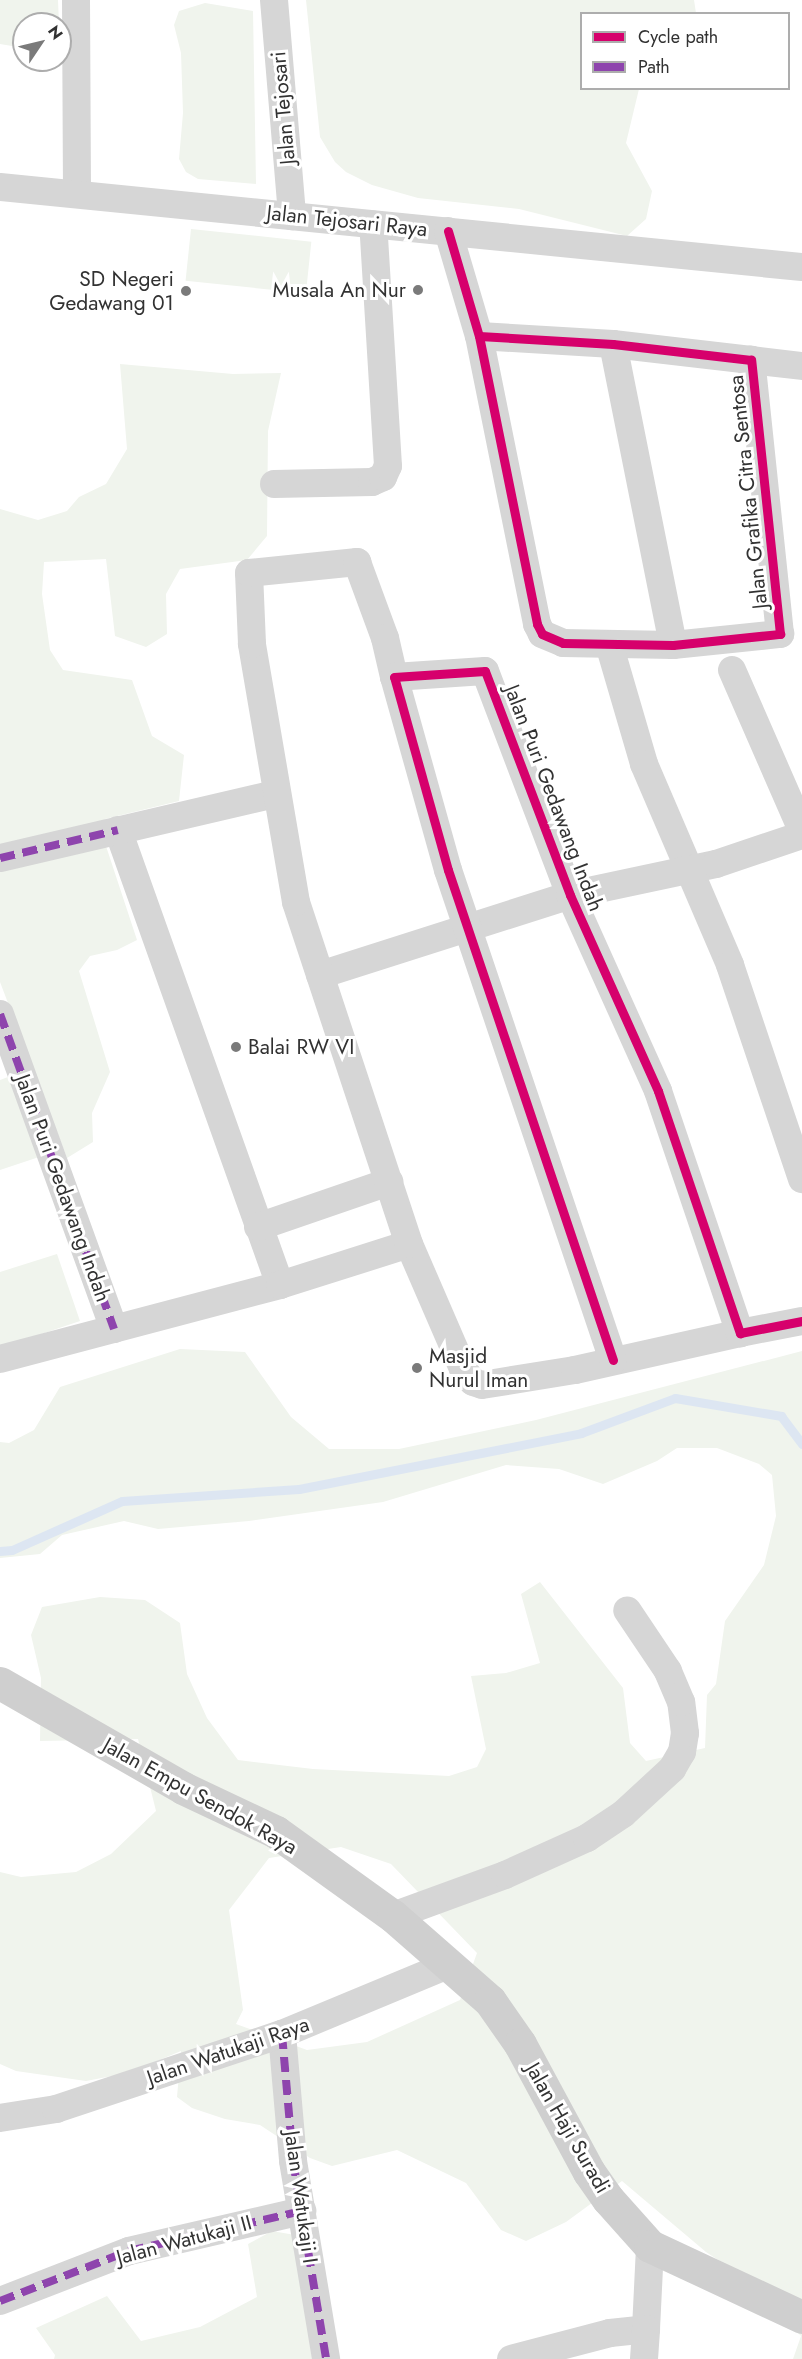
<!DOCTYPE html>
<html>
<head>
<meta charset="utf-8">
<style>
	body { margin:0 }
	#map { position:relative; width:802px; height:2359px; overflow:hidden; background:#fff; font-family:Jost,sans-serif }
	div>[style] { position:absolute }
	.green>* { inset:0; background:#f0f4ed; transform-origin:0 0 }
	.stream>* { height:9px; margin:-4.5px; padding:0 4.5px; transform-origin:4.5px; border-radius:4.5px; background:#dde6f2 }
	.street>* { height:28px; margin:-14px; padding:0 14px; transform-origin:14px; border-radius:14px; background:#d6d6d6 }
	.secondary>* { height:33px; margin:-16.5px; padding:0 16.5px; transform-origin:16.5px; border-radius:16.5px; background:#cfcfcf }
	.quiet>* { height:8px; margin-top:-4px; transform-origin:0; background:repeating-linear-gradient(90deg,#8e44ad 0 15px,transparent 0 23px) }
	.cycleway>* { height:9px; margin:-4.5px; padding:0 4.5px; transform-origin:4.5px; border-radius:4.5px; background:#d6006c }
	.dots>* { width:16px; height:16px; translate:-50% -50%; box-sizing:border-box; border:3px solid #fff; border-radius:50% }
	span { translate:-50% -50%; white-space:nowrap; text-align:center; line-height:1.15; -webkit-text-stroke:6px #fff; paint-order:stroke }
	.street-label { font-size:21px; color:#323232 }
	.poi-label { font-size:21px; color:#323232 }
	.right { translate:-100% -50%; text-align:right }
	.left { translate:0 -50%; text-align:left }
	.legend { position:absolute; left:580px; top:12px; width:210px; height:78px; box-sizing:border-box; background:#fff; border:2px solid #adadad; margin:0; padding:8px 10px; list-style:none; font-size:18px; color:#323232 }
	.legend li { display:flex; align-items:center; gap:12px; height:30px }
	.legend b { width:30px; border:2px solid #adadad }
	.north { position:absolute; left:12px; top:12px; width:60px; height:60px; box-sizing:border-box; background:#fff; border:2px solid #adadad; border-radius:50%; rotate:55deg; font-size:16px; font-weight:700; line-height:24px; text-align:center; color:#323232 }
	.north::after { content:''; display:block; margin:auto; width:21px; height:27px; background:#7a7a7a; clip-path:polygon(50% 0,100% 100%,50% 72%,0 100%) }
</style>
</head>
<body>
<div id="map">
	<div class="green">
		<div style="clip-path:polygon(0 0,58px 0,59px 24px,24px 24px,24px 48px,0 44px)"></div>
		<div style="clip-path:polygon(306px 0,694px 0,696px 13px,582px 14px,582px 88px,639px 89px,626px 143px,652px 191px,646px 219px,627px 236px,519px 209px,418px 198px,372px 185px,346px 172px,335px 162px,320px 137px)"></div>
		<div style="clip-path:polygon(205px 3px,253px 11px,256px 184px,198px 179px,186px 172px,179px 159px,183px 113px,181px 53px,174px 25px,179px 11px)"></div>
		<div style="left:191px;top:229px;width:121px;height:52px;rotate:6deg"></div>
		<div style="clip-path:polygon(120px 364px,233px 374px,281px 373px,268px 431px,267px 536px,247px 560px,180px 569px,166px 594px,167px 634px,146px 647px,115px 636px,106px 559px,44px 562px,42px 594px,50px 650px,63px 670px,132px 680px,152px 736px,184px 755px,179px 801px,105px 819px,105px 843px,137px 940px,117px 950px,90px 956px,79px 971px,110px 1072px,92px 1113px,93px 1142px,67px 1158px,0 982px,0 509px,38px 520px,67px 511px,79px 497px,106px 484px,127px 449px)"></div>
		<div style="clip-path:polygon(16px 1074px,45px 1155px,0 1170px,0 1080px)"></div>
		<div style="clip-path:polygon(57px 1254px,80px 1321px,0 1348px,0 1272px)"></div>
		<div style="clip-path:polygon(evenodd,180px 1349px,245px 1352px,291px 1417px,329px 1449px,399px 1449px,536px 1420px,802px 1351px,802px 2359px,793px 2359px,801px 2336px,739px 2274px,706px 2252px,622px 2181px,566px 2222px,526px 2241px,501px 2230px,466px 2183px,397px 2150px,332px 2166px,310px 2158px,260px 2125px,225px 2119px,192px 2108px,177px 2097px,181px 2051px,128px 2073px,86px 2081px,16px 2071px,0 2064px,0 1872px,21px 1877px,76px 1872px,111px 1854px,156px 1811px,138px 1739px,40px 1741px,41px 1678px,31px 1635px,42px 1607px,100px 1597px,145px 1600px,180px 1623px,187px 1674px,207px 1718px,238px 1760px,313px 1769px,449px 1776px,477px 1767px,486px 1749px,471px 1676px,506px 1673px,540px 1663px,521px 1594px,540px 1582px,623px 1688px,630px 1743px,646px 1761px,705px 1748px,707px 1695px,716px 1684px,725px 1621px,764px 1565px,776px 1516px,772px 1475px,759px 1464px,717px 1448px,677px 1448px,657px 1461px,603px 1484px,559px 1469px,506px 1465px,383px 1502px,249px 1521px,158px 1529px,124px 1521px,62px 1535px,40px 1554px,0 1558px,0 1442px,9px 1443px,34px 1430px,60px 1387px,180px 1349px,341px 1847px,391px 1864px,477px 1953px,460px 2000px,367px 2042px,307px 2050px,236px 2024px,243px 2010px,229px 1910px,269px 1858px,341px 1847px)"></div>
		<div style="clip-path:polygon(272px 2231px,295px 2235px,320px 2359px,54px 2359px,55px 2355px,36px 2328px,107px 2296px,141px 2341px,200px 2327px,257px 2297px,248px 2244px)"></div>
	</div>
	<div class="stream">
		<div style="left:0;top:1551px;width:12px;rotate:-5deg"></div>
		<div style="left:12px;top:1550px;width:120px;rotate:-24deg"></div>
		<div style="left:122px;top:1501px;width:177px;rotate:-3.9deg"></div>
		<div style="left:299px;top:1489px;width:288px;rotate:-11.2deg"></div>
		<div style="left:581px;top:1433px;width:100px;rotate:-20.4deg"></div>
		<div style="left:675px;top:1398px;width:108px;rotate:9.6deg"></div>
		<div style="left:781px;top:1416px;width:35px;rotate:53deg"></div>
	</div>
	<div class="street">
		<div style="left:76px;top:0;width:193px;rotate:89.7deg"></div>
		<div style="left:274px;top:0;width:217px;rotate:85.2deg"></div>
		<div style="left:0;top:187px;width:806px;rotate:5.7deg"></div>
		<div style="left:448px;top:231px;width:109px;rotate:73.6deg"></div>
		<div style="left:479px;top:336px;width:294px;rotate:78.6deg"></div>
		<div style="left:537px;top:624px;width:11px;rotate:63deg"></div>
		<div style="left:542px;top:634px;width:23px;rotate:23deg"></div>
		<div style="left:563px;top:643px;width:110px;rotate:1deg"></div>
		<div style="left:673px;top:645px;width:108px;rotate:-5.9deg"></div>
		<div style="left:780px;top:634px;width:276px;rotate:-96deg"></div>
		<div style="left:751px;top:360px;width:139px;rotate:-173.4deg"></div>
		<div style="left:613px;top:344px;width:134px;rotate:-176.6deg"></div>
		<div style="left:613px;top:344px;width:307px;rotate:78.7deg"></div>
		<div style="left:751px;top:360px;width:51px;rotate:6.7deg"></div>
		<div style="left:274px;top:484px;width:98px;rotate:-1.2deg"></div>
		<div style="left:372px;top:482px;width:12px;rotate:-24deg"></div>
		<div style="left:383px;top:477px;width:12px;rotate:-66deg"></div>
		<div style="left:388px;top:466px;width:242px;rotate:-93.5deg"></div>
		<div style="left:609px;top:644px;width:125px;rotate:73.7deg"></div>
		<div style="left:644px;top:764px;width:219px;rotate:66.8deg"></div>
		<div style="left:730px;top:965px;width:226px;rotate:71.4deg"></div>
		<div style="left:732px;top:670px;width:175px;rotate:66.4deg"></div>
		<div style="left:118px;top:830px;width:483px;rotate:70.4deg"></div>
		<div style="left:0;top:858px;width:283px;rotate:-13.1deg"></div>
		<div style="left:320px;top:975px;width:262px;rotate:-17.7deg"></div>
		<div style="left:570px;top:895px;width:149px;rotate:-12deg"></div>
		<div style="left:716px;top:864px;width:91px;rotate:-18.6deg"></div>
		<div style="left:0;top:1014px;width:335px;rotate:70.1deg"></div>
		<div style="left:258px;top:1227px;width:139px;rotate:-19deg"></div>
		<div style="left:409px;top:1244px;width:136px;rotate:66.6deg"></div>
		<div style="left:463px;top:1369px;width:16px;rotate:52deg"></div>
		<div style="left:473px;top:1382px;width:9px;rotate:18deg"></div>
		<div style="left:482px;top:1385px;width:94px;rotate:-9.2deg"></div>
		<div style="left:575px;top:1370px;width:169px;rotate:-12.6deg"></div>
		<div style="left:0;top:1359px;width:290px;rotate:-14.8deg"></div>
		<div style="left:280px;top:1285px;width:135px;rotate:-17.6deg"></div>
		<div style="left:409px;top:1244px;width:360px;rotate:-108.3deg"></div>
		<div style="left:296px;top:902px;width:262px;rotate:-99.7deg"></div>
		<div style="left:252px;top:644px;width:71px;rotate:-92.4deg"></div>
		<div style="left:249px;top:573px;width:109px;rotate:-5.8deg"></div>
		<div style="left:357px;top:562px;width:81px;rotate:69.8deg"></div>
		<div style="left:385px;top:638px;width:40px;rotate:77deg"></div>
		<div style="left:613px;top:1360px;width:517px;rotate:-108.61deg"></div>
		<div style="left:448px;top:870px;width:200px;rotate:-105.6deg"></div>
		<div style="left:394px;top:677px;width:91px;rotate:-3.8deg"></div>
		<div style="left:485px;top:671px;width:240px;rotate:69.2deg"></div>
		<div style="left:570px;top:895px;width:215px;rotate:65.8deg"></div>
		<div style="left:658px;top:1091px;width:256px;rotate:71.3deg"></div>
		<div style="left:740px;top:1333px;width:63px;rotate:-11deg"></div>
		<div style="left:393px;top:1916px;width:119px;rotate:-20.1deg"></div>
		<div style="left:505px;top:1875px;width:90px;rotate:-24.3deg"></div>
		<div style="left:587px;top:1838px;width:43px;rotate:-33.7deg"></div>
		<div style="left:623px;top:1814px;width:67px;rotate:-42.6deg"></div>
		<div style="left:672px;top:1769px;width:20px;rotate:-60deg"></div>
		<div style="left:682px;top:1752px;width:19px;rotate:-81deg"></div>
		<div style="left:685px;top:1733px;width:31px;rotate:-97deg"></div>
		<div style="left:681px;top:1702px;width:34px;rotate:-113deg"></div>
		<div style="left:668px;top:1671px;width:73px;rotate:-123.9deg"></div>
		<div style="left:282px;top:2034px;width:127px;rotate:85deg"></div>
		<div style="left:293px;top:2161px;width:201px;rotate:80.5deg"></div>
		<div style="left:0;top:2118px;width:57px;rotate:-9.1deg"></div>
		<div style="left:56px;top:2109px;width:238px;rotate:-18.4deg"></div>
		<div style="left:282px;top:2034px;width:182px;rotate:-22.6deg"></div>
		<div style="left:0;top:2301px;width:138px;rotate:-21.2deg"></div>
		<div style="left:129px;top:2251px;width:178px;rotate:-13deg"></div>
		<div style="left:511px;top:2359px;width:102px;rotate:-14.7deg"></div>
		<div style="left:610px;top:2333px;width:36px;rotate:-6deg"></div>
		<div style="left:646px;top:2329px;width:83px;rotate:-87.2deg"></div>
		<div style="left:644px;top:2359px;width:30px;rotate:-86deg"></div>
	</div>
	<div class="secondary">
		<div style="left:0;top:1683px;width:211px;rotate:29.8deg"></div>
		<div style="left:183px;top:1788px;width:103px;rotate:25.3deg"></div>
		<div style="left:276px;top:1832px;width:144px;rotate:35.7deg"></div>
		<div style="left:393px;top:1916px;width:129px;rotate:41.2deg"></div>
		<div style="left:490px;top:2001px;width:52px;rotate:55.1deg"></div>
		<div style="left:520px;top:2044px;width:145px;rotate:61.7deg"></div>
		<div style="left:589px;top:2172px;width:33px;rotate:55deg"></div>
		<div style="left:608px;top:2199px;width:63px;rotate:48.2deg"></div>
		<div style="left:650px;top:2246px;width:168px;rotate:25deg"></div>
	</div>
	<div class="quiet">
		<div style="left:0;top:858px;width:121px;rotate:-13.3deg"></div>
		<div style="left:0;top:1014px;width:335px;rotate:70.1deg"></div>
		<div style="left:282px;top:2034px;width:127px;rotate:85deg"></div>
		<div style="left:293px;top:2161px;width:201px;rotate:80.5deg"></div>
		<div style="left:0;top:2301px;width:138px;rotate:-21.2deg"></div>
		<div style="left:129px;top:2251px;width:178px;rotate:-13deg"></div>
	</div>
	<div class="cycleway">
		<div style="left:448px;top:231px;width:109px;rotate:73.6deg"></div>
		<div style="left:479px;top:336px;width:294px;rotate:78.6deg"></div>
		<div style="left:537px;top:624px;width:11px;rotate:63deg"></div>
		<div style="left:542px;top:634px;width:23px;rotate:23deg"></div>
		<div style="left:563px;top:643px;width:110px;rotate:1deg"></div>
		<div style="left:673px;top:645px;width:108px;rotate:-5.9deg"></div>
		<div style="left:780px;top:634px;width:276px;rotate:-96deg"></div>
		<div style="left:751px;top:360px;width:139px;rotate:-173.4deg"></div>
		<div style="left:613px;top:344px;width:134px;rotate:-176.6deg"></div>
		<div style="left:613px;top:1360px;width:517px;rotate:-108.61deg"></div>
		<div style="left:448px;top:870px;width:200px;rotate:-105.6deg"></div>
		<div style="left:394px;top:677px;width:91px;rotate:-3.8deg"></div>
		<div style="left:485px;top:671px;width:240px;rotate:69.2deg"></div>
		<div style="left:570px;top:895px;width:215px;rotate:65.8deg"></div>
		<div style="left:658px;top:1091px;width:256px;rotate:71.3deg"></div>
		<div style="left:740px;top:1333px;width:63px;rotate:-11deg"></div>
	</div>
	<div class="dots">
		<div style="left:418px;top:290px;background:#7a7a7a"></div>
		<div style="left:186px;top:291px;background:#7a7a7a"></div>
		<div style="left:236px;top:1047px;background:#7a7a7a"></div>
		<div style="left:417px;top:1368px;background:#7a7a7a"></div>
	</div>
	<div class="street-label">
		<span style="left:283px;top:108px;rotate:-95deg">Jalan Tejosari</span>
		<span style="left:347px;top:221px;rotate:6deg">Jalan Tejosari Raya</span>
		<span style="left:748px;top:492px;rotate:-96deg">Jalan Grafika Citra Sentosa</span>
		<span style="left:554px;top:798px;rotate:69deg">Jalan Puri Gedawang Indah</span>
		<span style="left:63px;top:1188px;rotate:70deg">Jalan Puri Gedawang Indah</span>
		<span style="left:200px;top:1796px;rotate:29deg">Jalan Empu Sendok Raya</span>
		<span style="left:228px;top:2051px;rotate:-19deg">Jalan Watukaji Raya</span>
		<span style="left:568px;top:2128px;rotate:60deg">Jalan Haji Suradi</span>
		<span style="left:301px;top:2197px;rotate:82deg">Jalan Watukaji I</span>
		<span style="left:184px;top:2240px;rotate:-15deg">Jalan Watukaji II</span>
	</div>
	<div class="poi-label">
		<span class="right" style="left:174px;top:291px">SD Negeri<br>Gedawang 01</span>
		<span class="right" style="left:406px;top:290px">Musala An Nur</span>
		<span class="left" style="left:248px;top:1047px">Balai RW VI</span>
		<span class="left" style="left:429px;top:1368px">Masjid<br>Nurul Iman</span>
	</div>
	<ul class="legend">
	<li><b style="height:8px;background:#d6006c"></b>Cycle path</li>
	<li><b style="height:8px;background:#8e44ad"></b>Path</li>
	</ul>
	<div class="north">N</div>
</div>
</body>
</html>
